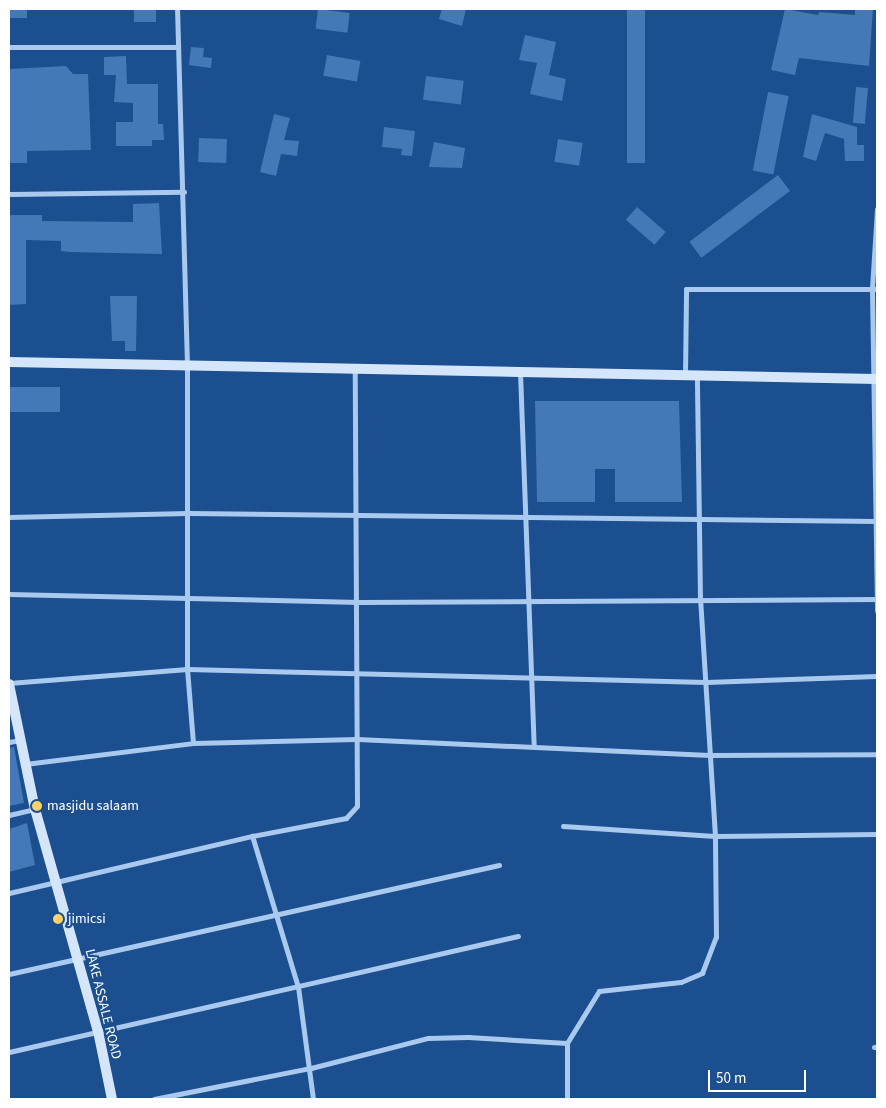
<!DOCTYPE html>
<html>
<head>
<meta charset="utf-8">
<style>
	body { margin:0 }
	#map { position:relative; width:886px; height:1108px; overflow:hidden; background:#1b4f8f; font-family:"Source Sans 3",sans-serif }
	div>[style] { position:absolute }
	.building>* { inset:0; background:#4478b7; transform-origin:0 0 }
	.street>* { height:5px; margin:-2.5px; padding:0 2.5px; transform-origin:2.5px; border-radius:2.5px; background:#a9c9ee }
	.secondary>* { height:10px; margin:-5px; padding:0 5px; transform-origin:5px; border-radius:5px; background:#d6e6fa }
	.dots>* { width:14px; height:14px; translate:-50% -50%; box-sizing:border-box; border:2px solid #1b4f8f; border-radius:50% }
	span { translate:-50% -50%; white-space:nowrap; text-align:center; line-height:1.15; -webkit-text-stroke:4.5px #1b4f8f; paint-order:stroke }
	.poi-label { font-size:14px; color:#fff }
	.left { translate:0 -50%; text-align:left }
	.street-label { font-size:14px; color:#fff }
	.frame { position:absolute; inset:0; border:10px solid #fff; pointer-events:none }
	.scale { position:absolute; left:708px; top:1070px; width:98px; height:22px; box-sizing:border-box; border:2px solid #fff; border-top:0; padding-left:6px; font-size:15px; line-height:18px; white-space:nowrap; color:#fff; -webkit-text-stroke:4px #1b4f8f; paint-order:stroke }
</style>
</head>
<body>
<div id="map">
	<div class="building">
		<div style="left:9px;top:9px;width:18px;height:9px"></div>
		<div style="left:134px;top:9px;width:22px;height:13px"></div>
		<div style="left:318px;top:9px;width:32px;height:20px;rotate:7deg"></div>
		<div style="clip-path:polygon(442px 9px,466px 9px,462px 26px,439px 19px)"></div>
		<div style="left:627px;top:9px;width:18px;height:154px"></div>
		<div style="clip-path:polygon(785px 9px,818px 15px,819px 12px,855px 15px,855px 9px,873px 9px,869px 66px,799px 58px,795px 75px,771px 70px)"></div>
		<div style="clip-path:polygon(525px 35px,556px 42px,549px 75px,566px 79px,562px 101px,530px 94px,537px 63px,519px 60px)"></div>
		<div style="clip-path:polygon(191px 47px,204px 48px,203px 57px,212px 58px,211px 68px,189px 65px)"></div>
		<div style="left:327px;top:55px;width:34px;height:21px;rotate:10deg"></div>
		<div style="clip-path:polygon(126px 56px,127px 84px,158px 84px,158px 124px,163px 124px,164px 140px,152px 140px,152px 146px,116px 146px,116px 122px,133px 122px,133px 103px,114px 102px,116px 75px,104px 75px,104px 57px)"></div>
		<div style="clip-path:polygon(66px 66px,73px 74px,88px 74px,91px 150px,27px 151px,27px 163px,9px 163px,9px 69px)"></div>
		<div style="left:426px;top:76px;width:38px;height:24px;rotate:7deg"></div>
		<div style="left:856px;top:87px;width:12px;height:36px;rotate:5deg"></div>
		<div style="left:768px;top:92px;width:21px;height:80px;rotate:11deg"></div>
		<div style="clip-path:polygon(274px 114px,290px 118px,284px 140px,299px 141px,297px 156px,281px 154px,276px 176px,260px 172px)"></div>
		<div style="clip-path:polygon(812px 114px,857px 127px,857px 145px,864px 145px,864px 161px,845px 161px,844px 139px,825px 133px,816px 161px,803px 157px)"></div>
		<div style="clip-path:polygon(384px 127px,415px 131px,412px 156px,401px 155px,402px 149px,382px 147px)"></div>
		<div style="left:199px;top:138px;width:28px;height:24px;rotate:2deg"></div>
		<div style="left:558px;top:139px;width:25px;height:23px;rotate:9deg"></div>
		<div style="clip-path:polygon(434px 142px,465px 148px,462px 168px,429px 167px)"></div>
		<div style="left:778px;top:175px;width:20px;height:111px;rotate:53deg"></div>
		<div style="clip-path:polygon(159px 203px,162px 254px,69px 252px,61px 251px,61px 241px,26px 240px,26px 304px,9px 305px,9px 215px,42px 215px,42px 221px,133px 222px,133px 204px)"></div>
		<div style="left:637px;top:207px;width:38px;height:17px;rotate:41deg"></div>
		<div style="clip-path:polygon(110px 296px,137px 296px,136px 351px,125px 351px,125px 341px,112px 341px)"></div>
		<div style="left:9px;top:387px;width:51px;height:25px"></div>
		<div style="clip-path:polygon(535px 401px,679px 401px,682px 502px,615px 502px,615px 469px,595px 469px,595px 502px,537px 502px)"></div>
		<div style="clip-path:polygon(14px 747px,24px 803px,9px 806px,9px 748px)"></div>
		<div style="clip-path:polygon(27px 823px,35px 865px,9px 872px,9px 829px)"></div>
	</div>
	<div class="street">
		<div style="left:9px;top:47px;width:168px"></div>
		<div style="left:9px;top:194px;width:175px;rotate:-0.7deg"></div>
		<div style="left:877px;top:209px;width:80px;rotate:93.6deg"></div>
		<div style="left:872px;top:289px;width:322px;rotate:89.1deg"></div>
		<div style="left:520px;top:372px;width:374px;rotate:87.9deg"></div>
		<div style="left:685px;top:376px;width:87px;rotate:-89.3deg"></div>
		<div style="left:686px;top:289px;width:191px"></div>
		<div style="left:9px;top:517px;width:179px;rotate:-1.3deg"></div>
		<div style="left:188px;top:513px;width:689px;rotate:0.67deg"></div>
		<div style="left:9px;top:594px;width:350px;rotate:1.3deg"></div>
		<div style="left:359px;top:602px;width:518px;rotate:-0.33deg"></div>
		<div style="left:9px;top:683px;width:179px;rotate:-4.5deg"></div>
		<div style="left:187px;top:669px;width:304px;rotate:-90deg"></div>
		<div style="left:187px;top:365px;width:356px;rotate:-91.6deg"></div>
		<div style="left:9px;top:742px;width:11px;rotate:-10deg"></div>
		<div style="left:193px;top:743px;width:74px;rotate:-94.6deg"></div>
		<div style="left:187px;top:669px;width:519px;rotate:1.43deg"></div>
		<div style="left:706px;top:682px;width:171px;rotate:-2deg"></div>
		<div style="left:25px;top:764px;width:169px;rotate:-7.1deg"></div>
		<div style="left:193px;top:743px;width:164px;rotate:-1.4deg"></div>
		<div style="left:357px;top:739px;width:353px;rotate:2.6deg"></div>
		<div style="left:710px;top:755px;width:167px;rotate:-0.3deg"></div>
		<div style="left:9px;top:815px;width:27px;rotate:-13deg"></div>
		<div style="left:563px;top:826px;width:152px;rotate:3.8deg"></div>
		<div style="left:715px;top:836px;width:162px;rotate:-0.7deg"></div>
		<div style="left:9px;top:893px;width:250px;rotate:-13.2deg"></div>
		<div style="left:9px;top:974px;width:502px;rotate:-12.54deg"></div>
		<div style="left:567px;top:1043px;width:61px;rotate:-58.4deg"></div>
		<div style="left:599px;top:991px;width:82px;rotate:-6.3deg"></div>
		<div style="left:681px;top:982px;width:23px;rotate:-23deg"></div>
		<div style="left:702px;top:973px;width:39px;rotate:-69deg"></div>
		<div style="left:716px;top:937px;width:101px;rotate:-90.6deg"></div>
		<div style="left:715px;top:836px;width:237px;rotate:-93.6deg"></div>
		<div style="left:700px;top:599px;width:223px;rotate:-90.8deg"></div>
		<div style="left:874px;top:1047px;width:3px"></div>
		<div style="left:9px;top:1052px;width:522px;rotate:-12.84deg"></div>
		<div style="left:154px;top:1099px;width:160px;rotate:-11.2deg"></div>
		<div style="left:311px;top:1068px;width:121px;rotate:-14.4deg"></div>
		<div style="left:428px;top:1038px;width:40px;rotate:-1.4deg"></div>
		<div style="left:468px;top:1037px;width:99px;rotate:3.5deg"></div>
		<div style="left:567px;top:1043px;width:56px;rotate:90deg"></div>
		<div style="left:313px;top:1099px;width:113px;rotate:-97.6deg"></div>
		<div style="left:298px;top:987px;width:158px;rotate:-106.9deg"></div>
		<div style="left:252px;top:836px;width:96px;rotate:-10.8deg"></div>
		<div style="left:346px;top:818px;width:16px;rotate:-47deg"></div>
		<div style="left:357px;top:806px;width:437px;rotate:-90.3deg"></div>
	</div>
	<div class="secondary">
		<div style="left:9px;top:362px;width:868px;rotate:1.12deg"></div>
		<div style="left:9px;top:684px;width:128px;rotate:78.3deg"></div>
		<div style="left:35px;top:809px;width:231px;rotate:74.2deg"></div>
		<div style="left:98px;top:1031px;width:69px;rotate:78.4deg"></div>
	</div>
	<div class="dots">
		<div style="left:37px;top:806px;background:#ffd166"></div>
		<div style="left:58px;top:919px;background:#ffd166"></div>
	</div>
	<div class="poi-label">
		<span class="left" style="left:47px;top:806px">masjidu salaam</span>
		<span class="left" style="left:68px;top:919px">jimicsi</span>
	</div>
	<div class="street-label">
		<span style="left:103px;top:1004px;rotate:76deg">LAKE ASSALE ROAD</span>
	</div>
	<div class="frame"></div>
	<div class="scale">50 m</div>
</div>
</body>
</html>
